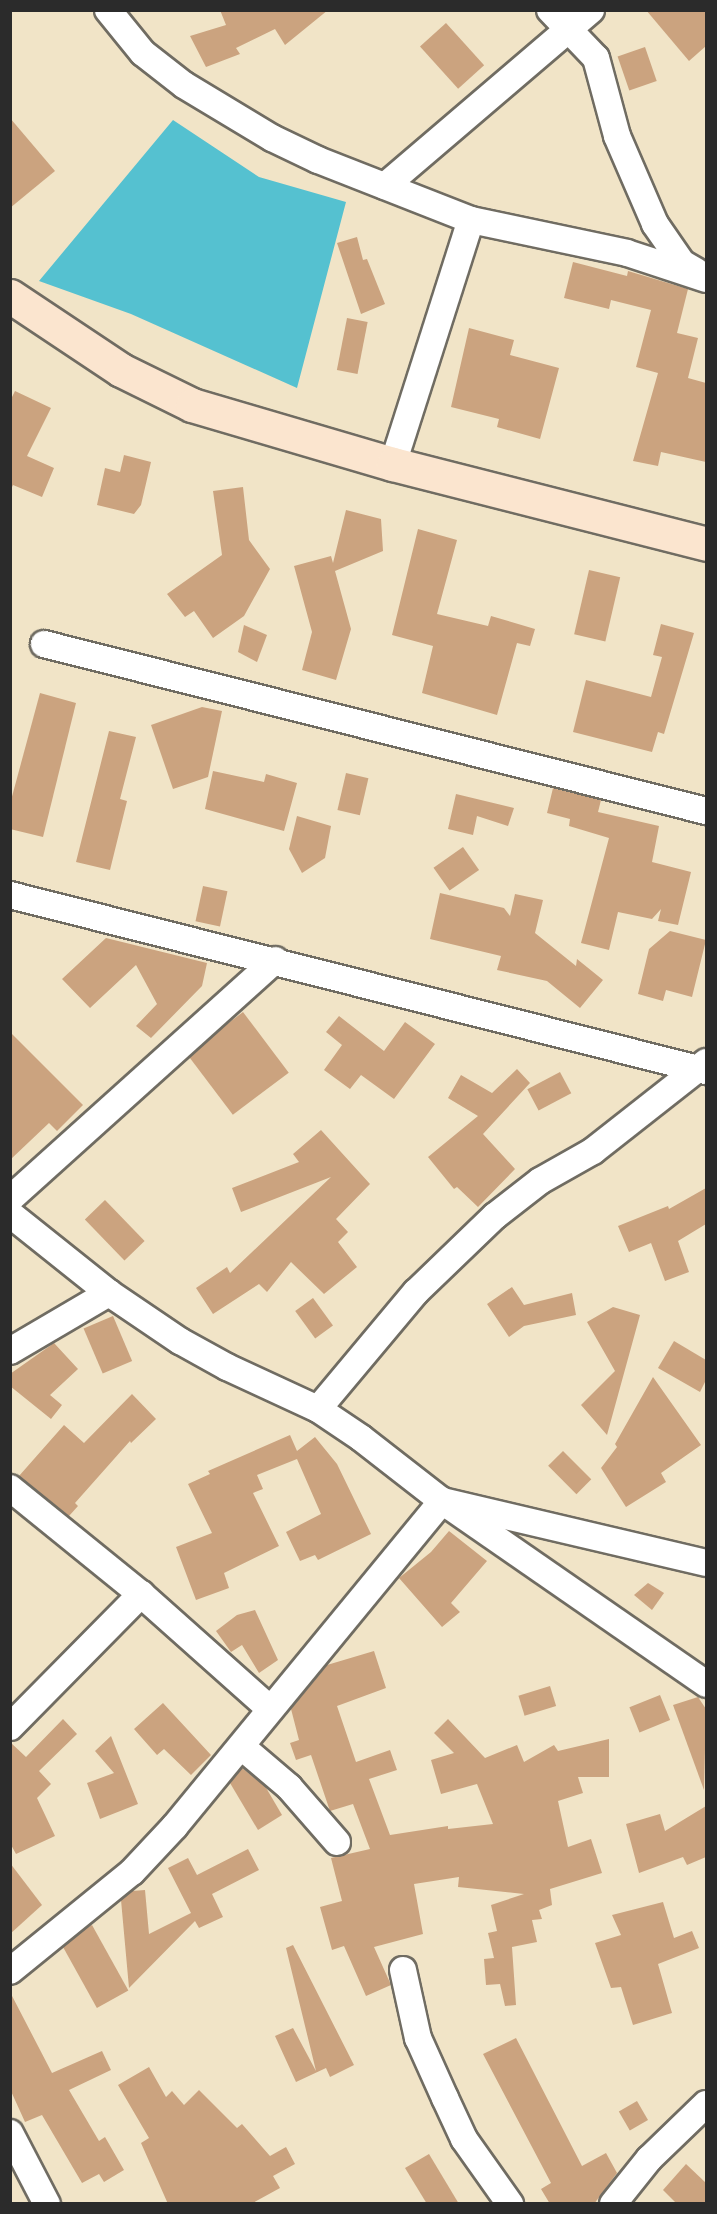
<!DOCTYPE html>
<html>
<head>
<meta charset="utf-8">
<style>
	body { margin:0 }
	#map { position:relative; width:717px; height:2214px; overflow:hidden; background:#f1e4c7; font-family:Delius,sans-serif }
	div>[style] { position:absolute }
	.water>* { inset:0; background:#55c1d0 }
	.building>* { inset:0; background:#cba37f; transform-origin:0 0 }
	.roads { filter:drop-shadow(2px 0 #706c62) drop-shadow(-2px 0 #706c62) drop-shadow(0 2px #706c62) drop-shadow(0 -2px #706c62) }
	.street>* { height:26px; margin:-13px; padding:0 13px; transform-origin:13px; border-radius:13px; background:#fff }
	.secondary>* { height:33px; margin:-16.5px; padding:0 16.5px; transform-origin:16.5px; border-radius:16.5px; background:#fbe5cf }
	span { translate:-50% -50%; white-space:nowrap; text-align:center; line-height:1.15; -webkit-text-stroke:4.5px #fbf7ec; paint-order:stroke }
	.frame { position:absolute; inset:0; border:12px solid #2b2b2b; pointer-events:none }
</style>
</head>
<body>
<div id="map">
	<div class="water">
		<div style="clip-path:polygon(173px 120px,259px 177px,346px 202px,297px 388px,131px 314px,39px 281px)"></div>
	</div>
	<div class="building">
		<div style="clip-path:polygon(220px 10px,328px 10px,285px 45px,275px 29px,236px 48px,240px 54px,206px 67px,190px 36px,226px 25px)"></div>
		<div style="clip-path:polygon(646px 10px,706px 10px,706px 46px,689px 61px)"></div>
		<div style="left:446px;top:23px;width:57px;height:35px;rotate:48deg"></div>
		<div style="left:645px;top:47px;width:36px;height:29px;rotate:71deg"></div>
		<div style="clip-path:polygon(10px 118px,55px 171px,10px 208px)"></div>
		<div style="clip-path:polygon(357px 237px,363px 260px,367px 259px,385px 304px,361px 314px,337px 243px)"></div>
		<div style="clip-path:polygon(573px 262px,627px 276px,628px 271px,688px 289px,677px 333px,698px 338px,688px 378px,706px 383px,706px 462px,661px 452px,658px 466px,633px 461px,658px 373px,636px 367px,651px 310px,611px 300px,609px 309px,564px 298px)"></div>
		<div style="left:347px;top:318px;width:21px;height:53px;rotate:11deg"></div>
		<div style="clip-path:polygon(469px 328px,514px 340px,510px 355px,559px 368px,540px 439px,497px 427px,499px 419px,451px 407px)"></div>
		<div style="clip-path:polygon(15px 391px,51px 408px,27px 456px,54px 468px,42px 497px,13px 485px,10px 491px,10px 401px)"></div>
		<div style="clip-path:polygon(124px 455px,151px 462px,141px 505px,134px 514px,97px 505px,105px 468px,120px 472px)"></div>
		<div style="clip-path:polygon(243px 487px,249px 540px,270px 569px,244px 616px,213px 638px,194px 611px,185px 617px,167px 594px,222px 555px,213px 491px)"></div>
		<div style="clip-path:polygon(346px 510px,381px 519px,383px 551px,335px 571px,351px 629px,336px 680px,302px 670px,312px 632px,294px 566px,331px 556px,333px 563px)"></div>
		<div style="clip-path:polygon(418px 529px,457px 540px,437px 614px,488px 626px,491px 616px,535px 629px,530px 646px,517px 643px,497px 715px,422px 693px,433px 646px,392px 635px)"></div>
		<div style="left:589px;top:570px;width:32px;height:66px;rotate:13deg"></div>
		<div style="clip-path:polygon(661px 624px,694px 633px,664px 734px,658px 732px,652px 752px,573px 732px,586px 680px,651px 697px,662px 657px,653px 655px)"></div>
		<div style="clip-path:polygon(244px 625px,267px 635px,257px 662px,238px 652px)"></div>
		<div style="clip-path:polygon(40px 693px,76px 703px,43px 837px,10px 829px,10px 804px)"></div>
		<div style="clip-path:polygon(202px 707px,222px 711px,208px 777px,173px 789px,151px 725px)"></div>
		<div style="clip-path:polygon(109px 731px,136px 737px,120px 799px,127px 801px,110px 870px,76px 862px)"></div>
		<div style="clip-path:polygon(213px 771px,264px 782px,266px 774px,297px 783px,284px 831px,205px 809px)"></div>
		<div style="left:346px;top:773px;width:23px;height:38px;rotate:13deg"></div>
		<div style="clip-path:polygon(553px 788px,601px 800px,598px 812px,659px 826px,652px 862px,691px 872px,678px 925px,658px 921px,661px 909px,652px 919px,618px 912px,609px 950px,581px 943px,609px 838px,569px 826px,570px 819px,547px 813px)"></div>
		<div style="clip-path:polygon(456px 794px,514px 808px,508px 826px,477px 816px,473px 835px,448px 829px)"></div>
		<div style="clip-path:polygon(297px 816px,331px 826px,325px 858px,302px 873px,289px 849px)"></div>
		<div style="left:463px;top:847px;width:28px;height:36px;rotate:55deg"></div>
		<div style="left:203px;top:886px;width:25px;height:36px;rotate:12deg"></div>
		<div style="clip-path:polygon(440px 893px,504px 908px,510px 916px,515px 894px,543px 900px,535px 933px,576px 966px,577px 959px,603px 980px,580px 1008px,547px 981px,497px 970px,501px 956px,430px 939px)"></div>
		<div style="clip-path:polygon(670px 931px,706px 940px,692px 997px,666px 990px,663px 1001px,638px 994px,649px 949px)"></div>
		<div style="clip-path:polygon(106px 938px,207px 963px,202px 986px,151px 1038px,136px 1026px,157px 1004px,136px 965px,90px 1008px,62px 979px)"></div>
		<div style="left:243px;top:1012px;width:76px;height:70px;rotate:53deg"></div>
		<div style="clip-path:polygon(339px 1016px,384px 1051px,405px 1022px,435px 1044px,394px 1099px,361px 1075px,350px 1089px,324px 1070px,342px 1045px,326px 1032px)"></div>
		<div style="clip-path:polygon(10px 1032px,83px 1105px,57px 1131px,49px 1123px,10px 1160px)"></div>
		<div style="clip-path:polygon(517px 1069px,530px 1083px,483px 1134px,515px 1169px,478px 1207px,457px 1187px,454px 1189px,428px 1157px,478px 1116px,448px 1098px,461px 1075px,492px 1093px)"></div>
		<div style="left:560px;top:1072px;width:24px;height:37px;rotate:62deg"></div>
		<div style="clip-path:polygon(321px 1130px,370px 1184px,336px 1219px,348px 1232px,338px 1242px,357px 1267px,324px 1294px,291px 1262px,267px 1292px,259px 1284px,213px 1314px,196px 1288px,227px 1267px,230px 1273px,331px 1177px,241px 1212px,232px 1188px,299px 1162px,293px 1154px)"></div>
		<div style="clip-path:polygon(706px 1188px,706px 1224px,678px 1241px,689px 1272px,665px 1281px,651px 1243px,629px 1252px,618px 1226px,668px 1206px,669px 1209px)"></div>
		<div style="left:105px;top:1200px;width:57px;height:28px;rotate:46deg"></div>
		<div style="clip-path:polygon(512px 1287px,524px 1305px,572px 1293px,576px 1315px,524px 1326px,509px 1337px,487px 1304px)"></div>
		<div style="left:313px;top:1298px;width:34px;height:22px;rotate:54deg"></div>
		<div style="clip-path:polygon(613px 1307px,640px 1315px,607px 1435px,581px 1405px,615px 1371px,587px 1322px)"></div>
		<div style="left:113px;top:1316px;width:49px;height:32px;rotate:67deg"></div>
		<div style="clip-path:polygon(674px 1341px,706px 1360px,706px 1380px,700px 1392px,658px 1368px)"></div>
		<div style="clip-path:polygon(54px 1343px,78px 1369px,50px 1395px,62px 1405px,51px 1419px,10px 1386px,10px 1374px)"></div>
		<div style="clip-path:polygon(653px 1377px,701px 1445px,661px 1473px,666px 1482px,626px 1507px,601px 1468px,617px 1447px,615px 1444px)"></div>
		<div style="clip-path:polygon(132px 1394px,156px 1419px,131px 1443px,130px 1441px,75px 1503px,78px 1506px,69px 1516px,19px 1476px,64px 1425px,84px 1443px)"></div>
		<div style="clip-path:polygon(290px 1435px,297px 1451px,315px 1437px,337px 1464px,371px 1534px,318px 1560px,315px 1555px,300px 1561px,286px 1532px,321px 1514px,297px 1459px,257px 1475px,263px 1489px,253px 1493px,279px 1546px,224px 1573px,229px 1588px,196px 1600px,176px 1547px,212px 1533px,188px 1484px,210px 1474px,208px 1471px)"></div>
		<div style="left:563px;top:1451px;width:40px;height:21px;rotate:45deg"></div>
		<div style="clip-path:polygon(449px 1531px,487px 1561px,451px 1603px,460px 1612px,442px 1627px,399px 1578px,431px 1552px)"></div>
		<div style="clip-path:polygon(648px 1583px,664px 1593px,652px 1610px,634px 1595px)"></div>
		<div style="clip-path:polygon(255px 1610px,278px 1660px,259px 1673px,242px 1645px,231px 1652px,216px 1631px,237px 1615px)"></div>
		<div style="clip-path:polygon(374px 1651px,386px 1688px,337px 1706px,356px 1762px,390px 1750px,397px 1770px,369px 1779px,390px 1835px,448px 1826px,448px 1829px,493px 1824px,477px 1784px,441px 1794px,431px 1760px,454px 1753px,434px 1733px,448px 1719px,485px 1758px,517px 1745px,524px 1762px,554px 1745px,558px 1751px,609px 1739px,609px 1777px,578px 1777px,583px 1793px,558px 1801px,568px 1847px,591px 1839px,602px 1873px,550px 1889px,552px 1905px,539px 1910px,542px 1919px,532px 1920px,537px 1942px,512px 1947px,516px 2005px,505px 2006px,500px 1984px,486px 1985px,484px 1959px,494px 1958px,488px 1933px,497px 1931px,491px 1905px,524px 1894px,458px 1887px,459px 1877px,414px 1884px,423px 1934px,374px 1947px,391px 1985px,366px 1996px,344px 1946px,332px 1950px,320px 1907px,342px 1901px,331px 1858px,370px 1849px,353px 1804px,330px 1811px,311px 1755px,296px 1760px,290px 1743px,299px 1740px,291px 1709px,327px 1665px)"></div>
		<div style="left:550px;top:1686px;width:21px;height:33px;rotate:73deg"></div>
		<div style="left:660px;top:1695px;width:27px;height:33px;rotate:68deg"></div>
		<div style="clip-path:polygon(698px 1697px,706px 1709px,704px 1790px,673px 1705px)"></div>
		<div style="clip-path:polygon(163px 1703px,211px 1755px,191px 1775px,164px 1749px,157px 1755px,134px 1729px)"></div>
		<div style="clip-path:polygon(63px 1719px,77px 1734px,39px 1771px,51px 1784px,37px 1798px,55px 1836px,16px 1854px,10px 1843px,10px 1742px,26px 1757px)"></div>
		<div style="clip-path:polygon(111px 1736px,138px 1804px,100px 1819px,87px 1783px,114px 1773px,95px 1751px)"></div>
		<div style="clip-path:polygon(242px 1768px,265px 1786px,282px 1815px,258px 1830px,230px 1783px)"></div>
		<div style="clip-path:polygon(706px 1806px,706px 1857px,687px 1865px,683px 1857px,639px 1873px,626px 1824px,660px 1814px,665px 1831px)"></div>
		<div style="clip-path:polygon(248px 1849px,259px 1870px,212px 1894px,223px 1917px,199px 1928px,195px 1921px,129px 1988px,121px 1900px,132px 1891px,145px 1890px,149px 1934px,191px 1913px,168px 1868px,188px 1858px,197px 1875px)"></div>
		<div style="clip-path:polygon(10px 1863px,42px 1905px,10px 1934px)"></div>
		<div style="clip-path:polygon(663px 1902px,674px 1938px,692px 1931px,699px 1948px,658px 1964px,672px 2013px,633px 2025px,621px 1987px,611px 1988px,595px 1943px,621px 1935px,612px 1915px)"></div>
		<div style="left:92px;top:1925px;width:75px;height:36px;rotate:61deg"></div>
		<div style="clip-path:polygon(293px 1945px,354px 2065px,330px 2077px,326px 2068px,296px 2082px,275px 2036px,293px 2028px,316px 2071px,286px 1948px)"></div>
		<div style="clip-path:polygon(10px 1992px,52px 2073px,102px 2051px,111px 2070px,69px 2090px,99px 2141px,105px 2137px,124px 2170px,104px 2182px,99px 2174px,82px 2183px,42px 2115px,25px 2122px,10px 2089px)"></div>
		<div style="clip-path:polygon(516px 2038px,582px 2166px,606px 2153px,617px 2173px,594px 2204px,550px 2204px,541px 2189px,551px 2183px,483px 2054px)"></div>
		<div style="clip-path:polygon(149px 2067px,166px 2097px,172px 2091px,184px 2105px,199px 2090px,237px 2128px,242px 2124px,270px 2156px,286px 2147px,295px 2164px,273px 2176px,280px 2188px,251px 2204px,168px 2204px,141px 2143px,149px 2138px,118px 2085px)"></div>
		<div style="left:637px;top:2101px;width:22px;height:21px;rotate:60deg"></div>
		<div style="clip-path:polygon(429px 2154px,459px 2204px,427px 2204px,405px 2168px)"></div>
		<div style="clip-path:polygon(686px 2164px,706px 2183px,706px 2204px,677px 2204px,663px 2190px)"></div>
	</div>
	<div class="roads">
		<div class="street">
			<div style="left:108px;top:10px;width:55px;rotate:50.9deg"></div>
			<div style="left:143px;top:53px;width:52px;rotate:38deg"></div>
			<div style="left:184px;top:85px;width:103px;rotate:31.1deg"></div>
			<div style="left:272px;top:138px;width:51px;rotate:25.6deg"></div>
			<div style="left:318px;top:160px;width:164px;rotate:21.4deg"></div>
			<div style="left:471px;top:220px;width:159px;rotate:11.9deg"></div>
			<div style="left:627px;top:253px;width:83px;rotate:18.2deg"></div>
			<div style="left:550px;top:10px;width:66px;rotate:46.2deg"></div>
			<div style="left:596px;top:58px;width:81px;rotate:74.9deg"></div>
			<div style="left:617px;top:136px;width:96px;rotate:66.6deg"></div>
			<div style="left:655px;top:224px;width:47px;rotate:55.3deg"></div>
			<div style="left:682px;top:263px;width:16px;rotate:30deg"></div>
			<div style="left:385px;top:186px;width:271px;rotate:-40.5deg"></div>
			<div style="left:393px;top:464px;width:256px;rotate:-72.3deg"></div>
			<div style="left:44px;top:644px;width:683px;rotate:14.16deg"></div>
			<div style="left:10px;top:895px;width:718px;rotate:14.19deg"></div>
			<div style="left:10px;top:1199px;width:357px;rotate:-42deg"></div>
			<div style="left:10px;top:1214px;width:127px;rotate:38.6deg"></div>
			<div style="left:109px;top:1293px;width:86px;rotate:34.1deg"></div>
			<div style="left:180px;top:1341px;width:54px;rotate:29deg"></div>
			<div style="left:227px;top:1367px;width:100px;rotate:24.8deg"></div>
			<div style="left:318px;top:1409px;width:52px;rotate:34deg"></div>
			<div style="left:361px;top:1438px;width:103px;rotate:37.9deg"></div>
			<div style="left:442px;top:1501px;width:321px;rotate:34.7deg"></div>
			<div style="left:10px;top:1351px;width:115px;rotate:-30.4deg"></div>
			<div style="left:318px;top:1409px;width:153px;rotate:-50.1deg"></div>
			<div style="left:416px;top:1292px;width:110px;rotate:-43.9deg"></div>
			<div style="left:495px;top:1216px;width:57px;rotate:-37.9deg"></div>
			<div style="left:540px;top:1181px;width:61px;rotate:-29.5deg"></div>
			<div style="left:593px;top:1151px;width:144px;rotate:-38.2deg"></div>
			<div style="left:10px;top:1488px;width:169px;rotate:39deg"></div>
			<div style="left:141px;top:1594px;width:171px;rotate:41.7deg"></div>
			<div style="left:10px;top:1727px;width:187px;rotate:-45.4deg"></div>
			<div style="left:242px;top:1747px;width:62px;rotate:40.4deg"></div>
			<div style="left:289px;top:1787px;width:73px;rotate:48.9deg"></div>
			<div style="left:403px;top:1970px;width:70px;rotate:77.6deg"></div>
			<div style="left:418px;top:2038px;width:66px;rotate:65.8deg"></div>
			<div style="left:445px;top:2098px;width:45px;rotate:65.1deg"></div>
			<div style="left:464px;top:2139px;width:80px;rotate:54.7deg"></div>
			<div style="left:10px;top:1971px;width:157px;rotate:-39.1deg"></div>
			<div style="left:132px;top:1872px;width:63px;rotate:-46.9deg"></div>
			<div style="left:175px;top:1826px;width:421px;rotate:-50.6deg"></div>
			<div style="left:442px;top:1501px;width:271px;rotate:13.2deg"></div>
			<div style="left:10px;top:2133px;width:80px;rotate:62.5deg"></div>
			<div style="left:613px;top:2204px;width:58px;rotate:-51.3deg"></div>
			<div style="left:649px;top:2159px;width:79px;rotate:-44deg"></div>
		</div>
		<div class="secondary">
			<div style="left:10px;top:296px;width:133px;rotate:33.7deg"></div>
			<div style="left:121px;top:370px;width:79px;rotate:26.2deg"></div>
			<div style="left:192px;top:405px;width:209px;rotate:16.4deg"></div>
			<div style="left:393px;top:464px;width:323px;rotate:14.3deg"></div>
		</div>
	</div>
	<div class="frame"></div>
</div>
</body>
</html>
